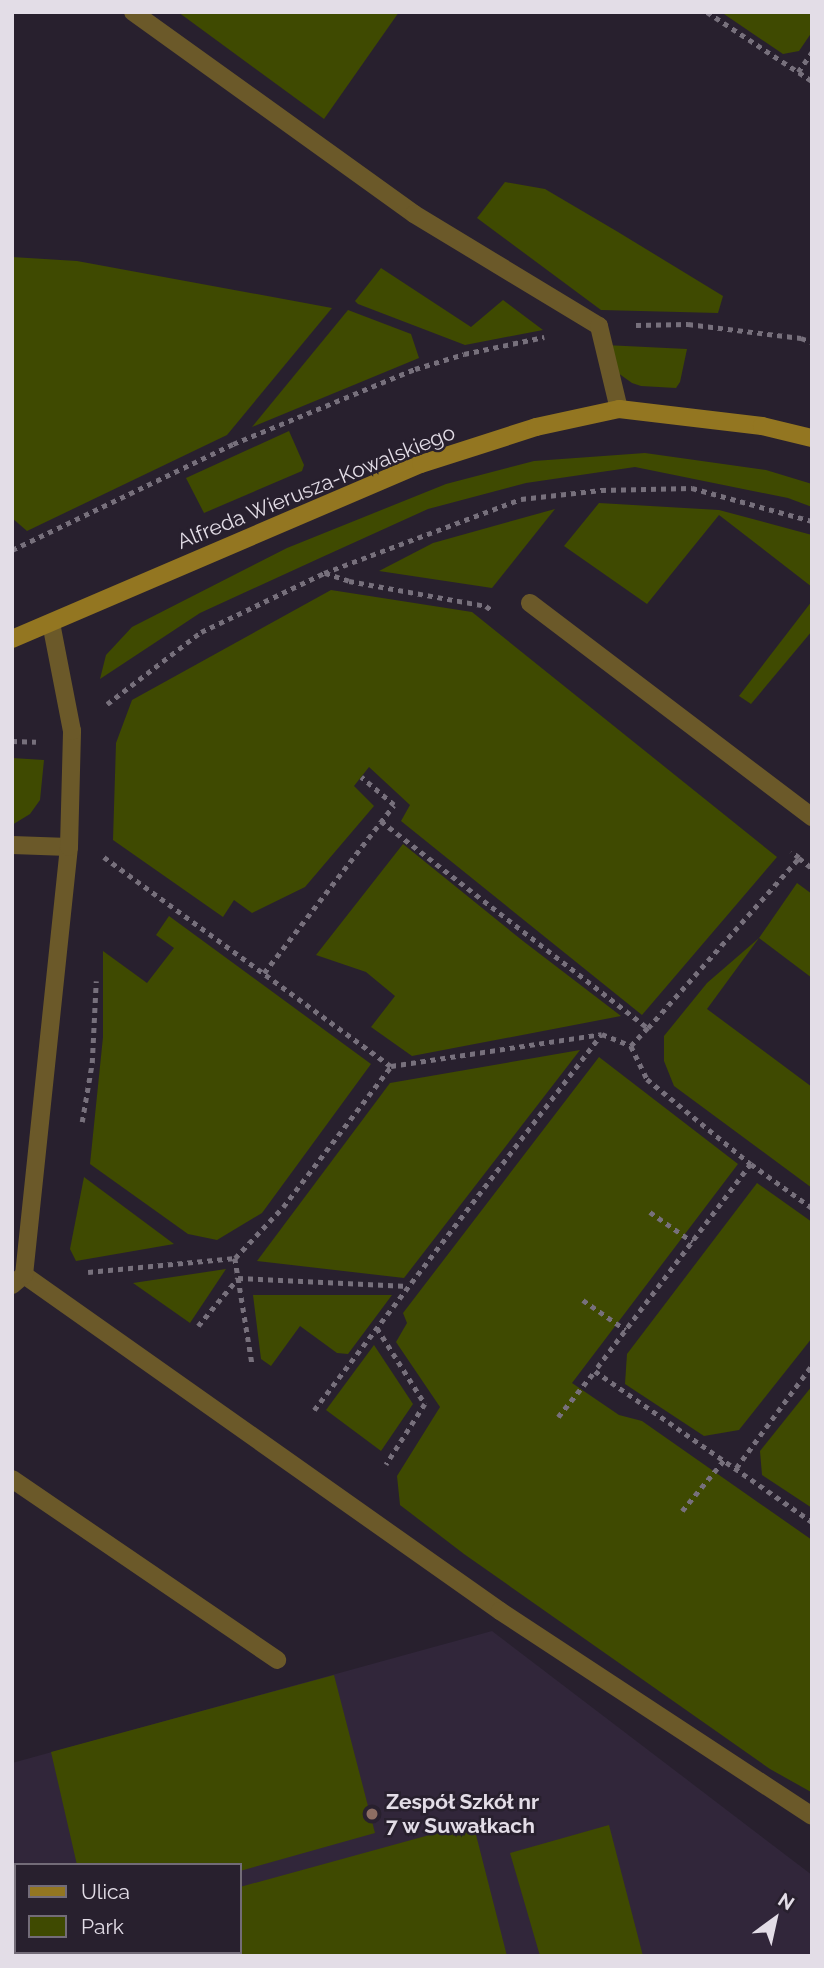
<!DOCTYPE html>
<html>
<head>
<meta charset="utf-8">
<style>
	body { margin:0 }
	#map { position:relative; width:824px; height:1968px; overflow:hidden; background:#28202e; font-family:Raleway,sans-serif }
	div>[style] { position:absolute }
	.built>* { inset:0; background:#31263a }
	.green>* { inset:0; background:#3f4a01 }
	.path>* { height:4.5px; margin-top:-2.25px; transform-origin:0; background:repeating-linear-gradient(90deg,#77707c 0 5px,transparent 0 10px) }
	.street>* { height:18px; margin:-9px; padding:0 9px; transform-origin:9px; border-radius:9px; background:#6b5929 }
	.secondary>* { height:18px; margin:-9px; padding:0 9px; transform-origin:9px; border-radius:9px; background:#937621 }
	.dots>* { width:19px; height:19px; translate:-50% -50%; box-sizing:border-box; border:4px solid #28202e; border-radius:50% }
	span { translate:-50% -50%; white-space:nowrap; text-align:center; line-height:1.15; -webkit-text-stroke:5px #28202e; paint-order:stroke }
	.street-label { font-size:21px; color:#e3dde7 }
	.poi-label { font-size:21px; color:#e3dde7; font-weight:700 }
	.left { translate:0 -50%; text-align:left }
	.frame { position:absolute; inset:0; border:14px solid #e3dde7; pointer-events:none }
	.legend { position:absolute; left:14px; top:1863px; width:228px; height:91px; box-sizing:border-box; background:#28202e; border:2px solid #736c78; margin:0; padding:9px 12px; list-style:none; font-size:21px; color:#e3dde7 }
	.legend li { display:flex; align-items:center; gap:14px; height:35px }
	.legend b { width:35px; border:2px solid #736c78 }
	.north { position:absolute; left:740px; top:1884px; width:70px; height:70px; -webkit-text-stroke:5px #28202e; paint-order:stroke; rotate:33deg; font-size:19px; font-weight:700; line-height:28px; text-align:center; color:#e3dde7 }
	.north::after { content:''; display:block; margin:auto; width:24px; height:32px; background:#e3dde7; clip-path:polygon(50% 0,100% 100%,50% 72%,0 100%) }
</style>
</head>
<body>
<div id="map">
	<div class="built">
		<div style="clip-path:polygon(evenodd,492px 1631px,812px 1875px,812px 1956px,12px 1956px,12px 1763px,492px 1631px,16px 1865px,240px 1865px,240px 1952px,16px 1952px,16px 1865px)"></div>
	</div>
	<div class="green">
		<div style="clip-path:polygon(178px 12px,399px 12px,324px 119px)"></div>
		<div style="clip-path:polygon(721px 12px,812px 12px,812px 32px,799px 51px,783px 54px)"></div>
		<div style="clip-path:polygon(505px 182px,545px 189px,618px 232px,723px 296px,718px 313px,601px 310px,477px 218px)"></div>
		<div style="clip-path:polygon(12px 257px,77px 261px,332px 308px,227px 435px,27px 531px,12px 518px)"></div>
		<div style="clip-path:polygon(381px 268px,471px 327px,503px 300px,543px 330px,465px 345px,358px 304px,355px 301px)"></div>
		<div style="clip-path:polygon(348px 310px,411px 334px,419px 358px,252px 427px)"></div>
		<div style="clip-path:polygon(605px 345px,687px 349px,680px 382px,676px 388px,641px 386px,632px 383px,618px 373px)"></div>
		<div style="clip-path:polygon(289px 431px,304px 465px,302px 471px,204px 513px,186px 478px)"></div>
		<div style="clip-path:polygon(645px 453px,766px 470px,812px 484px,812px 507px,788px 498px,635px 467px,526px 483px,428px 509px,320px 558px,200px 613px,100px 679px,106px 655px,132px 627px,287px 548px,446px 484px,534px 461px)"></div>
		<div style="clip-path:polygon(599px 503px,719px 510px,812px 535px,812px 587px,719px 515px,647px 604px,564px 546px)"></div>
		<div style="clip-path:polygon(555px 509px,492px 588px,379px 571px,433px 543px)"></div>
		<div style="clip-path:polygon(331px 590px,472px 612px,777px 857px,642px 1015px,401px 821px,410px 805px,369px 767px,354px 786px,374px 806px,305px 887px,252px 913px,234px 900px,223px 917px,113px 840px,116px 743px,132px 700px)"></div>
		<div style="clip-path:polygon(812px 601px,812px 631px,751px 704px,739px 696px)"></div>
		<div style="clip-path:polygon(12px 758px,44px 760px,40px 800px,30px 814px,12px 825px)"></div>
		<div style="clip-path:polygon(403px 844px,523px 941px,621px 1016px,412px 1056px,371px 1027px,395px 996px,366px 972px,316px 955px)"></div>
		<div style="clip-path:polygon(797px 883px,812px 894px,812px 978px,759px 938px,707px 1009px,812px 1087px,812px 1188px,674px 1086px,664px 1061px,664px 1036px,707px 983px,759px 938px)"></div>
		<div style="clip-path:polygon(169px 916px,371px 1064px,262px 1213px,217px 1240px,188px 1234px,90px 1164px,103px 1037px,103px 951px,147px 983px,174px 948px,156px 935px)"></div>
		<div style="clip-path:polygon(580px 1050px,404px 1278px,257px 1261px,390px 1083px)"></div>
		<div style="clip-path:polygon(599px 1057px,738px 1164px,572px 1383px,619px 1415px,642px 1421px,812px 1540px,811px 1792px,770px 1769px,464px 1554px,400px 1505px,397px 1476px,440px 1407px,396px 1342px,407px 1323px,403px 1313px)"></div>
		<div style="clip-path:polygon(84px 1177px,174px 1244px,76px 1261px,70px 1249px)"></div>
		<div style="clip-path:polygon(757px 1183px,812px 1222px,812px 1338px,739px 1430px,704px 1436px,625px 1384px,627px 1354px)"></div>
		<div style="clip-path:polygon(226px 1269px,190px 1323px,133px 1283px)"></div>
		<div style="clip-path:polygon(253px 1295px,392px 1295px,348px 1354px,337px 1353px,300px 1326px,271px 1366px,261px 1359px)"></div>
		<div style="clip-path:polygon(374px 1345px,413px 1404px,381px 1451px,326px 1410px)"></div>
		<div style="clip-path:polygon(812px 1386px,812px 1508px,762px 1475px,760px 1451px)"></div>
		<div style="clip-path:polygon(334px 1675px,375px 1833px,240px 1871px,240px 1865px,77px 1865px,51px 1752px)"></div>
		<div style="clip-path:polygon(473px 1823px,507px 1956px,118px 1956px,117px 1952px,240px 1952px,240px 1887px)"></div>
		<div style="clip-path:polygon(609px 1825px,643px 1956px,540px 1956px,510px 1853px)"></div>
	</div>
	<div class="path">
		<div style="left:707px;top:12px;width:126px;rotate:33.3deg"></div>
		<div style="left:798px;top:72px;width:24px;rotate:-55deg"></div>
		<div style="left:636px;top:325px;width:52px;rotate:-1.1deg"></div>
		<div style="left:688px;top:324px;width:114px;rotate:7.1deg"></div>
		<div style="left:801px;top:338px;width:12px;rotate:20deg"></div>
		<div style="left:12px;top:550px;width:245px;rotate:-25.6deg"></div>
		<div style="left:233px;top:444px;width:197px;rotate:-22.4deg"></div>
		<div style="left:415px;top:369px;width:51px;rotate:-17deg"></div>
		<div style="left:464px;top:354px;width:82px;rotate:-12deg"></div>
		<div style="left:325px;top:573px;width:25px;rotate:18deg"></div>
		<div style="left:349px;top:581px;width:139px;rotate:10.3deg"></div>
		<div style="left:486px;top:606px;width:9px;rotate:36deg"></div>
		<div style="left:107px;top:704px;width:118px;rotate:-37.5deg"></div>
		<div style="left:201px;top:632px;width:136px;rotate:-25.6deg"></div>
		<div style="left:324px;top:573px;width:210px;rotate:-20.6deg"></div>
		<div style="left:521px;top:499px;width:81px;rotate:-6.4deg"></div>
		<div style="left:601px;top:490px;width:91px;rotate:-1.3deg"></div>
		<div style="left:692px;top:488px;width:124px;rotate:15.4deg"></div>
		<div style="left:12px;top:741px;width:24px;rotate:2deg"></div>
		<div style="left:381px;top:821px;width:338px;rotate:37.8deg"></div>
		<div style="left:648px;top:1028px;width:25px;rotate:133deg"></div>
		<div style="left:104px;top:857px;width:355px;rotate:36.1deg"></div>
		<div style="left:391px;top:1066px;width:213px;rotate:-8.6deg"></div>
		<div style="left:602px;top:1034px;width:31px;rotate:22deg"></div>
		<div style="left:631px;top:1046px;width:37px;rotate:64deg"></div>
		<div style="left:647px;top:1079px;width:134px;rotate:39.3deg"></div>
		<div style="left:751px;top:1164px;width:259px;rotate:127deg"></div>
		<div style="left:595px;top:1371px;width:264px;rotate:34.8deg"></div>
		<div style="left:799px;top:858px;width:16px;rotate:38deg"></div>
		<div style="left:264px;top:973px;width:212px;rotate:-52.3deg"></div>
		<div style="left:394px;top:805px;width:43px;rotate:-139.7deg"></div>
		<div style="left:648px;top:1028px;width:227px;rotate:-48.4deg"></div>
		<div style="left:799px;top:858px;width:10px;rotate:-143deg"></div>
		<div style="left:82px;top:1122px;width:60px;rotate:-80.4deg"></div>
		<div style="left:92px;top:1063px;width:82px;rotate:-87.2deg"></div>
		<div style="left:751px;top:1164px;width:75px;rotate:35.8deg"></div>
		<div style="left:650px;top:1212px;width:52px;rotate:34.9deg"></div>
		<div style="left:235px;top:1258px;width:70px;rotate:-46.7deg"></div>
		<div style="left:283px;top:1207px;width:178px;rotate:-52.5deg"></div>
		<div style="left:88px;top:1272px;width:148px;rotate:-5.4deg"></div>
		<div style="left:235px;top:1258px;width:106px;rotate:80.8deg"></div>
		<div style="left:583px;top:1300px;width:52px;rotate:34.9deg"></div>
		<div style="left:198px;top:1326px;width:62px;rotate:-50.2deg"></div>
		<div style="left:238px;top:1278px;width:170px;rotate:2.7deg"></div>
		<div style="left:377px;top:1328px;width:90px;rotate:57.7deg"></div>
		<div style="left:425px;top:1404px;width:72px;rotate:122.6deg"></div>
		<div style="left:314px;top:1410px;width:472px;rotate:-52.6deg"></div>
		<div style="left:558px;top:1417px;width:59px;rotate:-51.2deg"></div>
		<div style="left:736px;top:1468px;width:128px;rotate:-53.6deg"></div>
		<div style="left:682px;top:1511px;width:66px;rotate:-50.5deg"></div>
		<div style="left:12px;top:1913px;width:6px;rotate:45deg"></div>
		<div style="left:51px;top:1952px;width:5px;rotate:53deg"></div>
	</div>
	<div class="street">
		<div style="left:133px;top:12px;width:346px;rotate:35.7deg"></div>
		<div style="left:414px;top:214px;width:216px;rotate:31.2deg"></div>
		<div style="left:599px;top:326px;width:85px;rotate:76.5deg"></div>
		<div style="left:530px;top:603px;width:354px;rotate:37.2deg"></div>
		<div style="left:12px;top:845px;width:57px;rotate:2deg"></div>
		<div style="left:24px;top:1275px;width:583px;rotate:35.22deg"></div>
		<div style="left:500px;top:1611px;width:373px;rotate:33.3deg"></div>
		<div style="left:12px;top:1285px;width:16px;rotate:-40deg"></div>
		<div style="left:24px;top:1275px;width:430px;rotate:-84deg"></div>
		<div style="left:69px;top:847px;width:116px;rotate:-88.5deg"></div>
		<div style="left:72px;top:731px;width:110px;rotate:-101deg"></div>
		<div style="left:12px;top:1479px;width:321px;rotate:34.3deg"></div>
	</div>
	<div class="secondary">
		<div style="left:12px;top:639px;width:445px;rotate:-23.2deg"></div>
		<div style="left:421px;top:464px;width:121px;rotate:-17.8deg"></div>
		<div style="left:536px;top:427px;width:85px;rotate:-12.2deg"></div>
		<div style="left:619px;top:409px;width:144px;rotate:6.8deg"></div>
		<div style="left:762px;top:426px;width:51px;rotate:13.5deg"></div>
	</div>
	<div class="dots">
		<div style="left:372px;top:1814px;background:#8d6e63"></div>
	</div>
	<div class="street-label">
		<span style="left:316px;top:487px;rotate:-22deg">Alfreda Wierusza-Kowalskiego</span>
	</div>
	<div class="poi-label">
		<span class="left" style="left:386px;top:1814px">Zespół Szkół nr<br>7 w Suwałkach</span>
	</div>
	<div class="frame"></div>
	<ul class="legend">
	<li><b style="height:9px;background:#937621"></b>Ulica</li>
	<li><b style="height:19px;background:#3f4a01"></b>Park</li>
	</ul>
	<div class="north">N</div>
</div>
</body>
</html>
